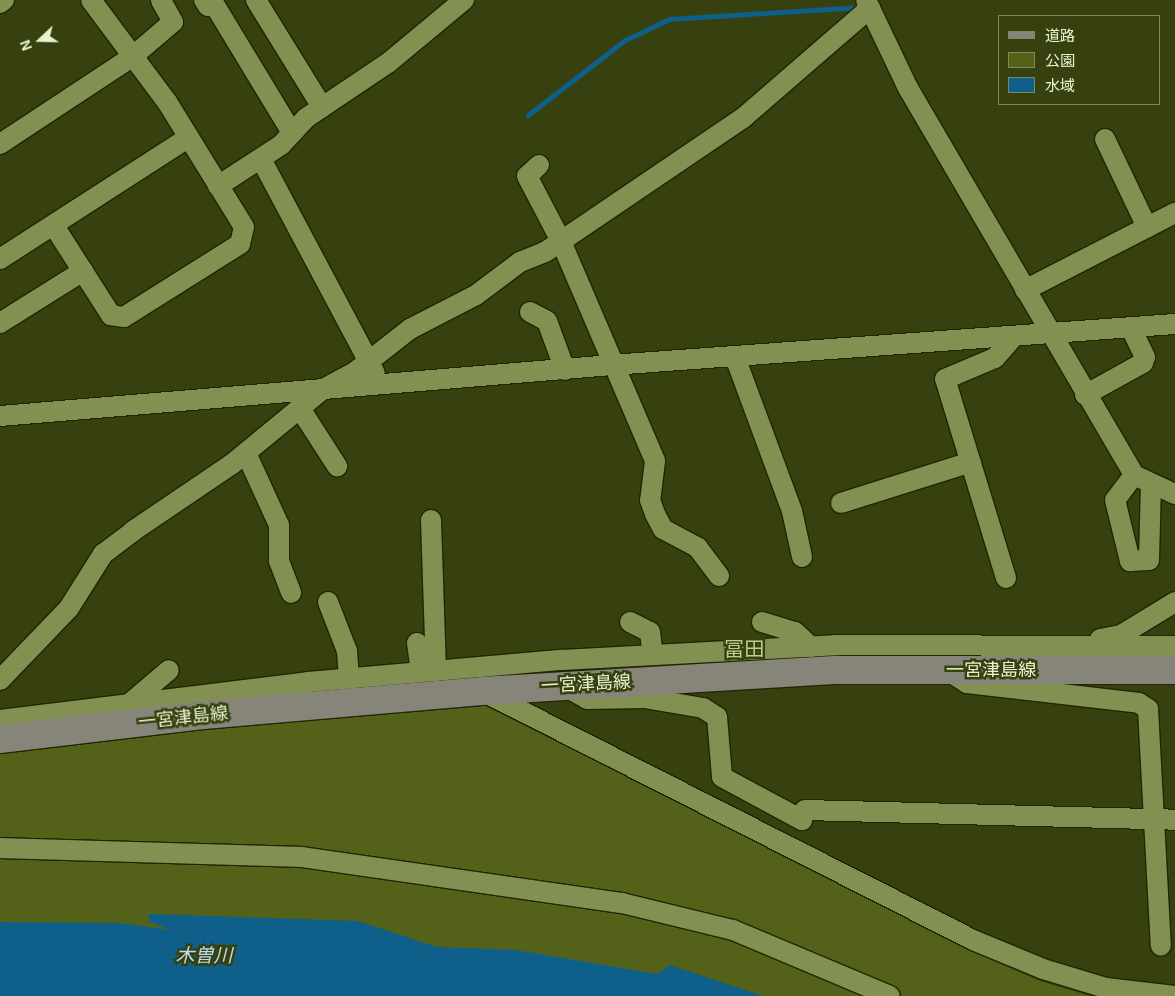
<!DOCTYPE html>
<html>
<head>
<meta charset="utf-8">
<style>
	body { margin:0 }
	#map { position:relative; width:1175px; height:996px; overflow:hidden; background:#36410f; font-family:Helvetica,"Noto Sans JP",sans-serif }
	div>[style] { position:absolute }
	.green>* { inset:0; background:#536218 }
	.water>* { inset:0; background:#0f5f8b }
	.stream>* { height:5px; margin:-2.5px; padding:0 2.5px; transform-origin:2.5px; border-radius:2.5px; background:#0f5f8b }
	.roads { filter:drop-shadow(1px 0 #1f2604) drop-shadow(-1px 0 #1f2604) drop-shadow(0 1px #1f2604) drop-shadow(0 -1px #1f2604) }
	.street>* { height:20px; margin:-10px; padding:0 10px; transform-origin:10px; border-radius:10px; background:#829151 }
	.secondary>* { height:28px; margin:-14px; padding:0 14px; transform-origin:14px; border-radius:14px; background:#87847a }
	span { translate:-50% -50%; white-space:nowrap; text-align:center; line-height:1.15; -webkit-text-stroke:5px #36410f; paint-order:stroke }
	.street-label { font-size:18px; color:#e9f3d2 }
	.water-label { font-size:19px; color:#bed9ed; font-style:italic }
	.quarter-label { font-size:20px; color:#bed08d }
	.legend { position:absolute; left:998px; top:15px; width:162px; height:90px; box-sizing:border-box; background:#36410f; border:1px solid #7e885d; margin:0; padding:6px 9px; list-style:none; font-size:15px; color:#e9f3d2 }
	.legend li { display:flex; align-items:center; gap:10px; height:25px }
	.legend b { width:25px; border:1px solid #7e885d }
	.north { position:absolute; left:15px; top:15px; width:50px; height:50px; -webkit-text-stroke:4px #36410f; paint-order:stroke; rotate:249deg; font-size:14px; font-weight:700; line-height:20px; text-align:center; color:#e9f3d2 }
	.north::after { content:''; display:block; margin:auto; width:18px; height:22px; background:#e9f3d2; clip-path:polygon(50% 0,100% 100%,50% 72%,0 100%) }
</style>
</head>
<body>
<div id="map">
	<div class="green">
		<div style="clip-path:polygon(482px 704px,969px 950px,1040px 981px,1090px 996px,745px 996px,0 947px,0 749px)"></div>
	</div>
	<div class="water">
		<div style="clip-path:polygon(148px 914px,358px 921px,437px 947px,516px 950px,657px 974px,669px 965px,763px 996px,0 996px,0 922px,119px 923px,171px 930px,150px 922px)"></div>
	</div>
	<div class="stream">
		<div style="left:528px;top:115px;width:123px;rotate:-37.7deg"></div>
		<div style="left:625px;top:40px;width:49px;rotate:-25.5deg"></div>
		<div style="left:669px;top:19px;width:189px;rotate:-3.6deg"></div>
	</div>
	<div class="roads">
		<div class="street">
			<div style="left:204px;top:0;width:7px;rotate:56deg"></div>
			<div style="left:208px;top:6px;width:6px;rotate:-18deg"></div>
			<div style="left:214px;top:4px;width:151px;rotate:58.8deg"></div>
			<div style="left:256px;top:0;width:126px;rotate:58.3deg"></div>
			<div style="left:866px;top:0;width:98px;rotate:64.5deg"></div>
			<div style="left:908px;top:88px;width:448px;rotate:59.7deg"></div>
			<div style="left:1134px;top:475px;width:45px;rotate:24.9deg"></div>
			<div style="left:0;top:3px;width:5px;rotate:-37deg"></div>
			<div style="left:1105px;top:139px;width:98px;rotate:64.5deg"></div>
			<div style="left:0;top:144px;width:158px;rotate:-33.4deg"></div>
			<div style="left:132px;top:57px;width:54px;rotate:-40.5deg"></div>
			<div style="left:173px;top:22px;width:25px;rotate:-119deg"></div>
			<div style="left:261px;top:159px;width:242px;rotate:62deg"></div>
			<div style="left:539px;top:165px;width:16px;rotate:137deg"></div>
			<div style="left:527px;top:176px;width:71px;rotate:62.4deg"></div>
			<div style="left:560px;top:239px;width:241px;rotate:66.8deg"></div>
			<div style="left:655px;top:461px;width:39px;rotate:97deg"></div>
			<div style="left:650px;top:500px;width:15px;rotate:70deg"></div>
			<div style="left:655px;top:514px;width:17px;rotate:62deg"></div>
			<div style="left:663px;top:529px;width:40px;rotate:28deg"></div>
			<div style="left:698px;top:548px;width:35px;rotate:53deg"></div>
			<div style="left:218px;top:186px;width:75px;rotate:-33.1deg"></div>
			<div style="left:281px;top:145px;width:37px;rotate:-47deg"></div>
			<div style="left:306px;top:118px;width:99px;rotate:-33.9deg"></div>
			<div style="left:388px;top:63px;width:99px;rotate:-39.7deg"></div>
			<div style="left:54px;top:226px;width:106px;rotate:57.4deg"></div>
			<div style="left:111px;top:315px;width:13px;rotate:9deg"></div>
			<div style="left:124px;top:317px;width:137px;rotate:-32.2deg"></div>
			<div style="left:240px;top:244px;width:17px;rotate:-77deg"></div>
			<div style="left:244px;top:227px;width:147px;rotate:-121.6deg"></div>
			<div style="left:167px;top:102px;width:127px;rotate:-126.7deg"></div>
			<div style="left:0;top:259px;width:224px;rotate:-32.8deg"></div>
			<div style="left:1025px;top:290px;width:169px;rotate:-27.2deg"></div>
			<div style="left:530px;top:312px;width:19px;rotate:28deg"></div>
			<div style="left:547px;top:321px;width:52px;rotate:69.8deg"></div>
			<div style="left:0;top:323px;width:98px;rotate:-32.1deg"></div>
			<div style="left:735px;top:357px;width:164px;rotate:69.7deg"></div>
			<div style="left:792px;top:511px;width:47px;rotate:77.7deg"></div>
			<div style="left:1085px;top:395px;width:66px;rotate:-28.9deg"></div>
			<div style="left:1143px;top:363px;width:6px;rotate:-72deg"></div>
			<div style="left:1145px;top:357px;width:32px;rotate:-116deg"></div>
			<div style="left:301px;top:410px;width:67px;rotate:57.3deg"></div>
			<div style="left:0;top:416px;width:613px;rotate:-4.77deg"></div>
			<div style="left:611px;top:365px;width:565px;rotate:-4.16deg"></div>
			<div style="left:246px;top:453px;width:79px;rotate:65.4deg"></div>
			<div style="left:279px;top:525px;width:36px;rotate:90deg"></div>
			<div style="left:279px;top:561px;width:34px;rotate:69deg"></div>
			<div style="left:1134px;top:475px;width:31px;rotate:127deg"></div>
			<div style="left:1115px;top:500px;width:63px;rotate:76.2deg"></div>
			<div style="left:1130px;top:561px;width:19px;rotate:-3deg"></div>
			<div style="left:1149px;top:560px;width:75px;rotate:-88.5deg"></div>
			<div style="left:841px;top:503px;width:136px;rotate:-17.5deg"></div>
			<div style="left:431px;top:520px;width:151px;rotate:88.1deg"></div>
			<div style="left:1006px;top:578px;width:208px;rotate:-107deg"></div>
			<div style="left:945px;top:379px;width:54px;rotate:-22.8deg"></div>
			<div style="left:995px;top:358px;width:29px;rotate:-49deg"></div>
			<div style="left:328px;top:602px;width:53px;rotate:68.8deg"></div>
			<div style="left:347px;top:651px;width:28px;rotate:86deg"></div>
			<div style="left:630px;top:622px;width:22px;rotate:27deg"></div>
			<div style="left:650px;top:632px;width:23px;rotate:83deg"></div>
			<div style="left:762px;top:622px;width:34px;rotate:17deg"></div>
			<div style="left:795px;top:632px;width:22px;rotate:43deg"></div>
			<div style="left:1100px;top:639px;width:21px;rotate:-11deg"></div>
			<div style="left:1121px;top:635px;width:63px;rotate:-31.4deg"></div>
			<div style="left:417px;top:643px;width:29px;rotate:82deg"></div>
			<div style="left:950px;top:672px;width:20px;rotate:33deg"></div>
			<div style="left:967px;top:683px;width:173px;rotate:6.6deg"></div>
			<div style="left:1139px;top:703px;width:11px;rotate:34deg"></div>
			<div style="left:1148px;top:709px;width:237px;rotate:86.9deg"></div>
			<div style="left:0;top:680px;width:100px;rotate:-46.2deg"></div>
			<div style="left:69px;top:608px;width:64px;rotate:-57.8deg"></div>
			<div style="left:103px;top:554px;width:38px;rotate:-37deg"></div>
			<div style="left:133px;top:531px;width:120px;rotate:-34.1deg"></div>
			<div style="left:232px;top:464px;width:118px;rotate:-39.5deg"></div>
			<div style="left:323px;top:389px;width:36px;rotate:-28deg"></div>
			<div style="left:355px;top:372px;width:70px;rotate:-38deg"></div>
			<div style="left:410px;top:329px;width:74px;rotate:-27.3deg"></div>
			<div style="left:476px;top:295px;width:55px;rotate:-36.9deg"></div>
			<div style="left:520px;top:262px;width:27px;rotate:-22deg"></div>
			<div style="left:545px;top:252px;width:239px;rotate:-34.1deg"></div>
			<div style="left:743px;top:118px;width:168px;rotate:-40.9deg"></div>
			<div style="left:564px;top:686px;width:26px;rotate:29deg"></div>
			<div style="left:587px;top:699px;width:57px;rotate:-1deg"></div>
			<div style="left:644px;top:698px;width:60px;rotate:9.6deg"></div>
			<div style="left:703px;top:708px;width:17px;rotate:33deg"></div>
			<div style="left:717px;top:717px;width:60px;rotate:85.2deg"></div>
			<div style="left:722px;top:777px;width:91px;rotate:28.3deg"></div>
			<div style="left:802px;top:820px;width:10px;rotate:-73deg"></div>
			<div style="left:805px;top:810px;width:370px;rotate:1.5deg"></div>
			<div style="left:482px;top:691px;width:551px;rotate:26.89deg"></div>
			<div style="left:973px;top:940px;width:76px;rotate:22.5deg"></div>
			<div style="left:1043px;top:969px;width:66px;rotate:16.8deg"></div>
			<div style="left:1106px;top:988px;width:69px;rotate:6.6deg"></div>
			<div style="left:129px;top:704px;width:52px;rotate:-40.4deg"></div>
			<div style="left:0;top:720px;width:310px;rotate:-7deg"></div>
			<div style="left:308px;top:682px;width:255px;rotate:-5deg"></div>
			<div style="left:562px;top:660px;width:273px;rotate:-3.1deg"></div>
			<div style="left:835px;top:645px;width:340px;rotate:0.2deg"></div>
			<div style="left:0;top:848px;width:302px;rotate:1.7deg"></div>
			<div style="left:302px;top:857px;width:323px;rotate:8.2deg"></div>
			<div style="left:622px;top:903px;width:114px;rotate:13.7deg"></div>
			<div style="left:733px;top:930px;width:170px;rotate:22.8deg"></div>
		</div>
		<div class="secondary">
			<div style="left:0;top:739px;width:204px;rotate:-6.7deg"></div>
			<div style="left:203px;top:715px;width:280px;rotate:-4.9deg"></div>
			<div style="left:482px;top:691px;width:357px;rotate:-3.4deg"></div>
			<div style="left:838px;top:670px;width:337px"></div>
		</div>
	</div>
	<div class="street-label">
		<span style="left:991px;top:670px">一宮津島線</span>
		<span style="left:586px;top:684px;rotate:-3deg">一宮津島線</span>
		<span style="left:183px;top:718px;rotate:-6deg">一宮津島線</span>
	</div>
	<div class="water-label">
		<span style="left:204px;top:956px">木曽川</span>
	</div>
	<div class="quarter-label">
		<span style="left:744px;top:649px">冨田</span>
	</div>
	<ul class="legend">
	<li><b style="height:6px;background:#87847a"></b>道路</li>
	<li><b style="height:14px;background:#536218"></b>公園</li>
	<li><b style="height:14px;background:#0f5f8b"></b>水域</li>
	</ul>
	<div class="north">N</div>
</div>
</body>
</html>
